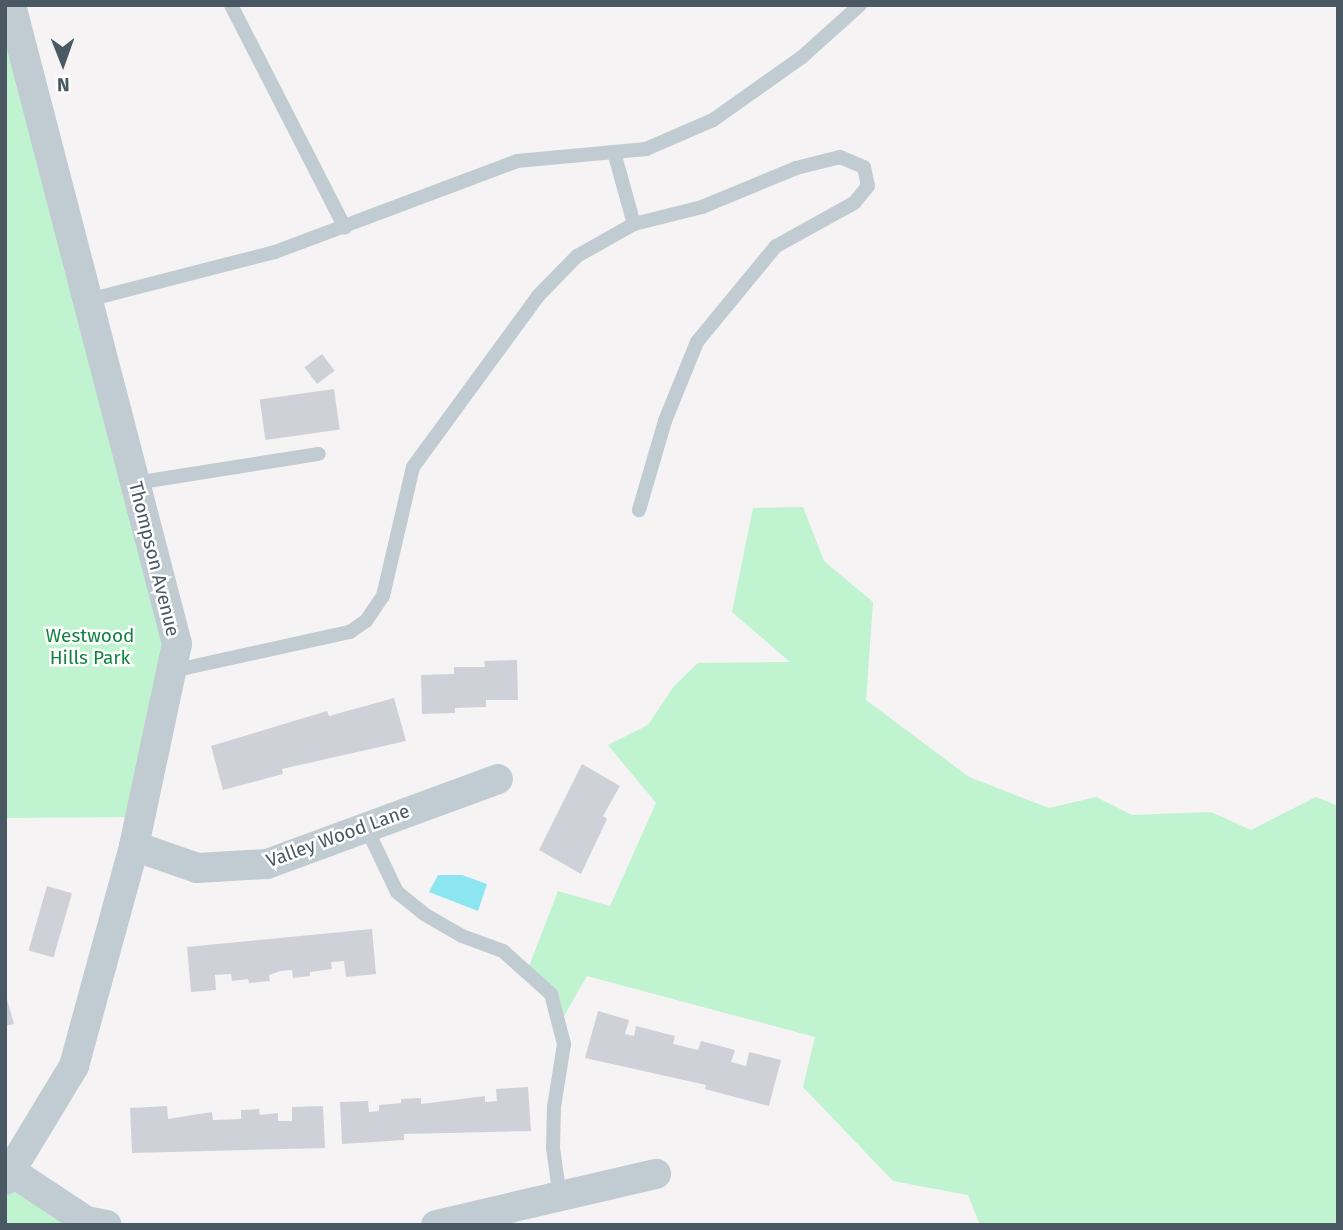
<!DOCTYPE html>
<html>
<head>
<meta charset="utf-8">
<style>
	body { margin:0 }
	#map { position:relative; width:1343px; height:1230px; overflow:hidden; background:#f5f3f3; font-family:"Fira Sans",sans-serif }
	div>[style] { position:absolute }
	.green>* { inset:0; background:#c0f3cf }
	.water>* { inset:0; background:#8be6f2 }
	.building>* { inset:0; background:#ced2d8; transform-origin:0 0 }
	.service>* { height:14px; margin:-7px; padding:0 7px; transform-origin:7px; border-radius:7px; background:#c0cbd2 }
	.minor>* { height:30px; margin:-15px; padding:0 15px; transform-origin:15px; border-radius:15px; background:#c0cbd2 }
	span { translate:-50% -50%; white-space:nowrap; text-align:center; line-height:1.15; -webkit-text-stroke:5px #fff; paint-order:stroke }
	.street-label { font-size:19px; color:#495862 }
	.park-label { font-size:19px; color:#128440 }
	.frame { position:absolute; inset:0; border:7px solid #495862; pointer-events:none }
	.north { position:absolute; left:28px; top:28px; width:70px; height:70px; -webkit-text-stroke:5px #fff; paint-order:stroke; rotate:179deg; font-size:19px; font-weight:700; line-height:28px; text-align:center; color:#495862 }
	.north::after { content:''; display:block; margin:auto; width:24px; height:32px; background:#495862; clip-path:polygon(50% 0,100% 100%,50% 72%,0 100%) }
</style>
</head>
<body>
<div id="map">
	<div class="green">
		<div style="clip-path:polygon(5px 5px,177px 644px,141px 817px,5px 818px)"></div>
		<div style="clip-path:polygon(803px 507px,824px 561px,873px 602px,866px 700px,969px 777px,1049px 808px,1096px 797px,1132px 815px,1211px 812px,1251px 830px,1316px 797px,1338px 806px,1338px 1225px,980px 1225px,968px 1195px,893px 1181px,803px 1087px,815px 1037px,587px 976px,561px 1021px,528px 969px,558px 891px,610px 906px,656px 803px,608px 745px,648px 725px,674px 686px,698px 663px,790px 662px,732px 612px,753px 508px)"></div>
		<div style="clip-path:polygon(5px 1180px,83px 1225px,5px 1225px)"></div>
	</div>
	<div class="water">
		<div style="clip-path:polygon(438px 875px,462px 875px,487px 884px,478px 911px,429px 892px)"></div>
	</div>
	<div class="building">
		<div style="left:322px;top:354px;width:21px;height:22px;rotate:53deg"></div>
		<div style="left:334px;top:389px;width:41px;height:75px;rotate:82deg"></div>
		<div style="clip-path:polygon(517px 660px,518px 700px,486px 700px,486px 707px,455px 708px,455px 713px,422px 714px,421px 675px,454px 674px,454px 667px,485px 667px,484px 661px)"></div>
		<div style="clip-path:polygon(394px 698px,406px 741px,282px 769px,283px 774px,223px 790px,211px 746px,327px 711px,329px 716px)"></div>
		<div style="clip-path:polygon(582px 764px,620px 786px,603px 816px,607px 819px,581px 874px,539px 850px)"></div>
		<div style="left:47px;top:886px;width:26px;height:67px;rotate:16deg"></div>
		<div style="clip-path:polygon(372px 929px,376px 974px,346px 977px,344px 961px,331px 962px,332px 969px,310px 972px,310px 976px,293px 978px,292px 970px,280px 971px,269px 975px,270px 981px,249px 983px,248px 979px,232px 981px,231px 974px,215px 975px,216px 990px,191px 992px,187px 947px)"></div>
		<div style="clip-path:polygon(5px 992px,14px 1024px,5px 1026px)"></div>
		<div style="clip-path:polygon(598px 1011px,629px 1020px,625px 1034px,634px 1036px,636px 1026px,675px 1036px,673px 1044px,698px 1050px,701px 1041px,735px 1050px,731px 1062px,746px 1066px,749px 1052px,781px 1060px,769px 1106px,705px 1089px,706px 1085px,585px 1058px)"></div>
		<div style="clip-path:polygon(528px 1087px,531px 1131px,404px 1134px,404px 1140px,342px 1144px,340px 1102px,368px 1101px,369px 1112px,379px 1111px,379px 1105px,401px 1103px,401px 1099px,421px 1098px,421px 1104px,485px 1096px,485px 1102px,497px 1101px,496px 1089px)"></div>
		<div style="clip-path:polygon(167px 1106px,168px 1119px,212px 1112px,213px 1120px,241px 1119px,241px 1110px,259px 1109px,260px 1115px,278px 1113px,278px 1121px,292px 1121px,292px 1107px,323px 1106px,325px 1148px,132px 1153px,130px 1108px)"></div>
	</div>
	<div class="service">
		<div style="left:231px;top:5px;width:250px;rotate:62.9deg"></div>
		<div style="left:614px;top:152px;width:75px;rotate:74.5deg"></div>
		<div style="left:634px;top:224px;width:70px;rotate:-14deg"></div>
		<div style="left:702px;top:207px;width:102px;rotate:-22.5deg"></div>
		<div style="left:796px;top:168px;width:45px;rotate:-14deg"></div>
		<div style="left:840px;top:157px;width:26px;rotate:23deg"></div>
		<div style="left:864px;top:167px;width:19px;rotate:78deg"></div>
		<div style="left:868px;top:186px;width:22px;rotate:129deg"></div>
		<div style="left:854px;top:203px;width:89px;rotate:151.1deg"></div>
		<div style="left:776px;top:246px;width:124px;rotate:129.5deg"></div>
		<div style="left:697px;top:342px;width:85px;rotate:112.1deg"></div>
		<div style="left:665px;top:421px;width:93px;rotate:106.3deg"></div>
		<div style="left:88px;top:300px;width:193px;rotate:-14.4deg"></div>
		<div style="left:275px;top:252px;width:259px;rotate:-20.6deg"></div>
		<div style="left:517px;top:161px;width:130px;rotate:-5.3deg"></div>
		<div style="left:646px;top:149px;width:73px;rotate:-23.4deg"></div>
		<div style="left:713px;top:120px;width:109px;rotate:-35.3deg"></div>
		<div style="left:802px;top:57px;width:78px;rotate:-41.9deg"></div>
		<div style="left:135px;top:483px;width:186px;rotate:-9deg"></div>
		<div style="left:172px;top:671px;width:182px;rotate:-12.4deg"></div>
		<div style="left:350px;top:632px;width:19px;rotate:-35deg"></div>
		<div style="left:366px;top:621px;width:30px;rotate:-56deg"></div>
		<div style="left:383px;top:596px;width:132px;rotate:-76.9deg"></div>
		<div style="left:413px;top:467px;width:212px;rotate:-53.8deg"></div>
		<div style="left:538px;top:296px;width:56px;rotate:-45.7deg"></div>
		<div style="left:577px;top:256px;width:65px;rotate:-29.3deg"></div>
		<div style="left:366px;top:827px;width:72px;rotate:64.5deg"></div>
		<div style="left:397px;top:892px;width:35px;rotate:39deg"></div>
		<div style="left:424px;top:914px;width:44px;rotate:30.1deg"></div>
		<div style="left:462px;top:936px;width:44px;rotate:20.1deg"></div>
		<div style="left:503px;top:951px;width:64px;rotate:41.9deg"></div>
		<div style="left:551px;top:994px;width:52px;rotate:75.4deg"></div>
		<div style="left:564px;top:1044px;width:64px;rotate:99deg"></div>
		<div style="left:554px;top:1107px;width:41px;rotate:91.4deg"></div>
		<div style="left:553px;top:1148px;width:50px;rotate:82deg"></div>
	</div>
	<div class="minor">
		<div style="left:134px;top:846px;width:67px;rotate:19.2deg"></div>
		<div style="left:197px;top:868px;width:70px;rotate:-3.3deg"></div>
		<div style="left:267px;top:864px;width:246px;rotate:-20.2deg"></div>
		<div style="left:12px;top:1172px;width:89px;rotate:33.5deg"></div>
		<div style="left:86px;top:1221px;width:21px;rotate:11deg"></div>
		<div style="left:5px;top:1180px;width:133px;rotate:-58.8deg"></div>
		<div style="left:74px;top:1066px;width:228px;rotate:-74.7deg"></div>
		<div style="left:134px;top:846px;width:207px;rotate:-78deg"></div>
		<div style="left:177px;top:644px;width:660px;rotate:-104.56deg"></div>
		<div style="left:436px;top:1225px;width:226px;rotate:-13.1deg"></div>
	</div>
	<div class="street-label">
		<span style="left:154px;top:559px;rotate:76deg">Thompson Avenue</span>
		<span style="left:338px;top:836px;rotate:-20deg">Valley Wood Lane</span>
	</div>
	<div class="park-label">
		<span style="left:90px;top:647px">Westwood<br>Hills Park</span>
	</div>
	<div class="frame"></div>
	<div class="north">N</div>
</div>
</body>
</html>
